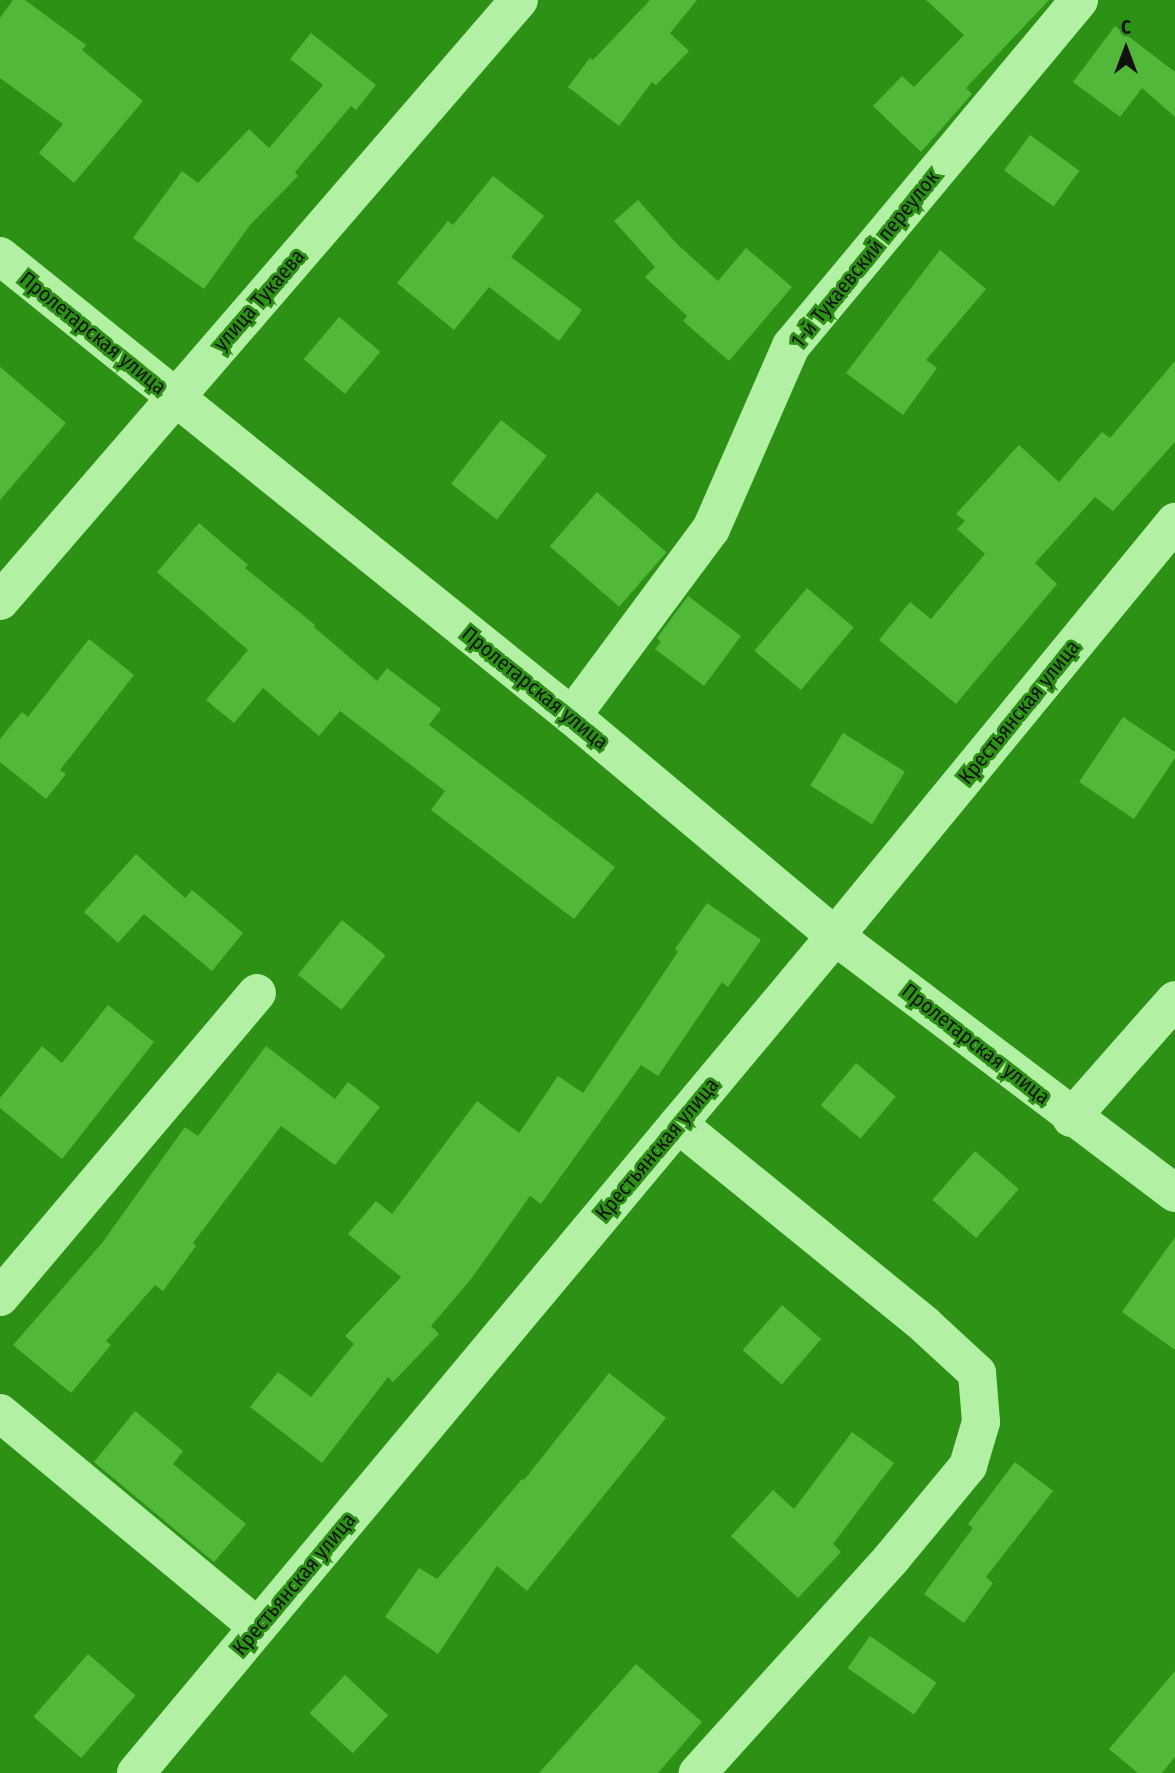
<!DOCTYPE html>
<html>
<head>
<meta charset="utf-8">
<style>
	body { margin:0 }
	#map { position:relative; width:1175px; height:1773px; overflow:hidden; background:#2c9115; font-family:"Fira Sans Condensed",sans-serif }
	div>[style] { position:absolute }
	.building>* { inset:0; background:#52b83a; transform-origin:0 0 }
	.minor>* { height:38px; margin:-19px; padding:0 19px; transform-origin:19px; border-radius:19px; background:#b2f1a3 }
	span { translate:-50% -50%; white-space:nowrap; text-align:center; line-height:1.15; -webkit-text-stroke:6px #2c9115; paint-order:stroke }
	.street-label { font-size:21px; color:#111 }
	.north { position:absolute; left:1091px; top:14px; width:70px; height:70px; -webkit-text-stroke:5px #2c9115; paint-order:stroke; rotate:0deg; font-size:19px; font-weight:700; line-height:28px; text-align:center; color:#111 }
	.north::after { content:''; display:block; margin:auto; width:24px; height:32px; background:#111; clip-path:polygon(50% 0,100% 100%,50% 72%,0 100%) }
</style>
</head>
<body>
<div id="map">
	<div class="building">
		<div style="clip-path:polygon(13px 0,25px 0,86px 45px,82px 50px,143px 101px,74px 183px,39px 153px,63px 124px,0 78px,0 18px)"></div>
		<div style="clip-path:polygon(650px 0,697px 0,670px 33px,689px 51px,656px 85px,652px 82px,619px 126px,568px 87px,590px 58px,593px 60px)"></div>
		<div style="clip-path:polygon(926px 0,1049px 0,966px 88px,972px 94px,921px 152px,873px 106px,902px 76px,914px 87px,964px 35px)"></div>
		<div style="clip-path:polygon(1115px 26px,1175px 72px,1175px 117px,1142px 88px,1120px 117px,1073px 82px)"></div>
		<div style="clip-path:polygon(311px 33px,376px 85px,356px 110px,351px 106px,295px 172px,298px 176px,250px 225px,204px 289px,133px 238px,182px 171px,198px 183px,249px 129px,269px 148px,323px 85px,290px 59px)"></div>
		<div style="left:1030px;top:135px;width:61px;height:44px;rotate:36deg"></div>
		<div style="clip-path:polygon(493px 176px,544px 216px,511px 257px,582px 310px,559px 341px,489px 287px,454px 330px,397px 283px,448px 221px,453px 225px)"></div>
		<div style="clip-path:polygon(638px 200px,677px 244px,718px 281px,746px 248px,792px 287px,729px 361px,683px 321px,687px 316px,645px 277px,655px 267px,614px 221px)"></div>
		<div style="clip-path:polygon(940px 250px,986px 289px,926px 360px,937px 368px,903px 415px,846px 373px)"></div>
		<div style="left:339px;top:317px;width:54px;height:55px;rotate:40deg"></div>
		<div style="clip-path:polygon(1175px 361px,1175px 442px,1113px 511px,1095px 497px,1035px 563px,1057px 584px,956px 704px,879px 640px,910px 602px,931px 619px,985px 554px,957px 529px,965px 521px,956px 514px,1019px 445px,1059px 482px,1102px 432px,1110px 438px)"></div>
		<div style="clip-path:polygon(0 367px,66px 423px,0 500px)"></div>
		<div style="left:501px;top:420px;width:58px;height:81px;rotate:38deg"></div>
		<div style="left:597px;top:492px;width:92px;height:72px;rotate:41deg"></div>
		<div style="clip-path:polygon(199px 523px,248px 565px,245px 568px,315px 625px,314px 627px,377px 681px,387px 668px,441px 709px,429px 725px,615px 867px,574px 919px,431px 810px,445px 791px,340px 711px,319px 736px,263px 688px,234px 723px,206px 700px,248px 650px,157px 572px)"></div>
		<div style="left:807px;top:588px;width:61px;height:82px;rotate:40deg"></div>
		<div style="clip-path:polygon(688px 596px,741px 636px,704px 686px,655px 649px,661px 642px,657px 638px)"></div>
		<div style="clip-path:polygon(89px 639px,134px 675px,60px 770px,66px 774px,46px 799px,0 762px,0 739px,22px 712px,28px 717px)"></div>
		<div style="clip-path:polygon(1123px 717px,1175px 752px,1175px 758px,1134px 819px,1079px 782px)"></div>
		<div style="left:843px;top:733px;width:73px;height:62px;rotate:32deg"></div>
		<div style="clip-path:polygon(136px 854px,185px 898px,192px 890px,243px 933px,212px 971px,144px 914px,118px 943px,84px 912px)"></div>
		<div style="clip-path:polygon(707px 903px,761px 940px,728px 987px,722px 982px,658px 1076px,641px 1065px,541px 1204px,530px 1196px,471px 1279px,431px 1326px,439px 1334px,393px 1382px,388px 1377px,322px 1463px,250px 1407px,278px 1372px,311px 1397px,354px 1344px,345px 1336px,401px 1277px,348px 1234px,376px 1201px,392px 1214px,477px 1101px,519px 1133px,558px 1076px,583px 1093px,678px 952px,675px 949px)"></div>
		<div style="left:342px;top:920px;width:56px;height:70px;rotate:39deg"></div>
		<div style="clip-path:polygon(108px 1005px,154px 1042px,62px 1159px,0 1108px,0 1098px,42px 1046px,62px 1063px)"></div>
		<div style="clip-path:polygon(266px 1046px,335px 1099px,348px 1082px,380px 1107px,335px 1165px,281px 1126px,193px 1243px,196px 1246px,163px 1291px,155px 1285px,106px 1341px,111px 1345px,71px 1393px,13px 1345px,102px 1243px,185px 1127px,198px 1136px)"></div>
		<div style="left:856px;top:1063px;width:52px;height:55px;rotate:40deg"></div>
		<div style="left:975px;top:1151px;width:58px;height:65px;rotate:41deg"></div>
		<div style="clip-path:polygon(1175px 1237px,1175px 1350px,1122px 1312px)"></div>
		<div style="left:782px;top:1305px;width:52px;height:60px;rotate:41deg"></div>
		<div style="clip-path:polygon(609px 1373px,666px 1418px,527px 1591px,497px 1566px,438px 1654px,385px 1617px,419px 1568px,437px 1579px,522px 1479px,524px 1480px)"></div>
		<div style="clip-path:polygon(135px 1411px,183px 1451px,173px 1464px,246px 1524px,214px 1562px,94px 1462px)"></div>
		<div style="clip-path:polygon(852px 1432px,894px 1463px,833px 1544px,841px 1552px,798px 1598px,731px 1536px,773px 1490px,794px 1509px)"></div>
		<div style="clip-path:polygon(1015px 1462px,1053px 1491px,986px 1577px,993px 1583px,964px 1623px,924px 1594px,973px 1528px,968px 1524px)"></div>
		<div style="left:870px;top:1636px;width:81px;height:39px;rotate:35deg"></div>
		<div style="left:88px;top:1654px;width:63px;height:83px;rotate:41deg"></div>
		<div style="clip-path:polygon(636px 1664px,702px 1722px,658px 1773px,539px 1773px)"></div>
		<div style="clip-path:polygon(1175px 1671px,1175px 1757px,1162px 1773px,1138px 1773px,1109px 1749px)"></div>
		<div style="left:345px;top:1675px;width:59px;height:52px;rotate:43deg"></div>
	</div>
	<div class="minor">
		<div style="left:0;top:256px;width:734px;rotate:38.81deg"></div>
		<div style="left:572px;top:716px;width:343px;rotate:39.9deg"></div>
		<div style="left:835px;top:936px;width:426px;rotate:37.1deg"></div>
		<div style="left:0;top:601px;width:794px;rotate:-49.19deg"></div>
		<div style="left:572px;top:716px;width:233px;rotate:-53.4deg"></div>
		<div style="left:711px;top:529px;width:200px;rotate:-66.4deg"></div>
		<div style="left:791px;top:346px;width:450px;rotate:-50.2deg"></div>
		<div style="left:1071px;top:1118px;width:157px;rotate:-48.6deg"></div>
		<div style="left:678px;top:1124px;width:318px;rotate:39.1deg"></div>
		<div style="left:925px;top:1325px;width:71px;rotate:42.7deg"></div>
		<div style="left:977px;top:1373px;width:49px;rotate:85.3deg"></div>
		<div style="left:981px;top:1422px;width:46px;rotate:106.5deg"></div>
		<div style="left:968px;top:1466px;width:119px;rotate:129.6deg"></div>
		<div style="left:892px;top:1558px;width:290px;rotate:132.1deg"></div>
		<div style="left:0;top:1297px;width:398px;rotate:-49.8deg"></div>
		<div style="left:0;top:1413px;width:335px;rotate:39.7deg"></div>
		<div style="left:136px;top:1773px;width:1090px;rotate:-50.13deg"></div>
		<div style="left:835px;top:936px;width:536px;rotate:-50.61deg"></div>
	</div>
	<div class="street-label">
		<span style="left:865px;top:259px;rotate:-51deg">1-й Тукаевский переулок</span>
		<span style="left:259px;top:300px;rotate:-49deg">улица Тукаева</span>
		<span style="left:93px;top:333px;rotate:39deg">Пролетарская улица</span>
		<span style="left:535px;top:688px;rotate:39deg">Пролетарская улица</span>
		<span style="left:1019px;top:712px;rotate:-51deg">Крестьянская улица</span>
		<span style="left:976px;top:1044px;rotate:38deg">Пролетарская улица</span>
		<span style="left:657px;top:1149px;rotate:-50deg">Крестьянская улица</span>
		<span style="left:294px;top:1584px;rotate:-50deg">Крестьянская улица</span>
	</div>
	<div class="north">С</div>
</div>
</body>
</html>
